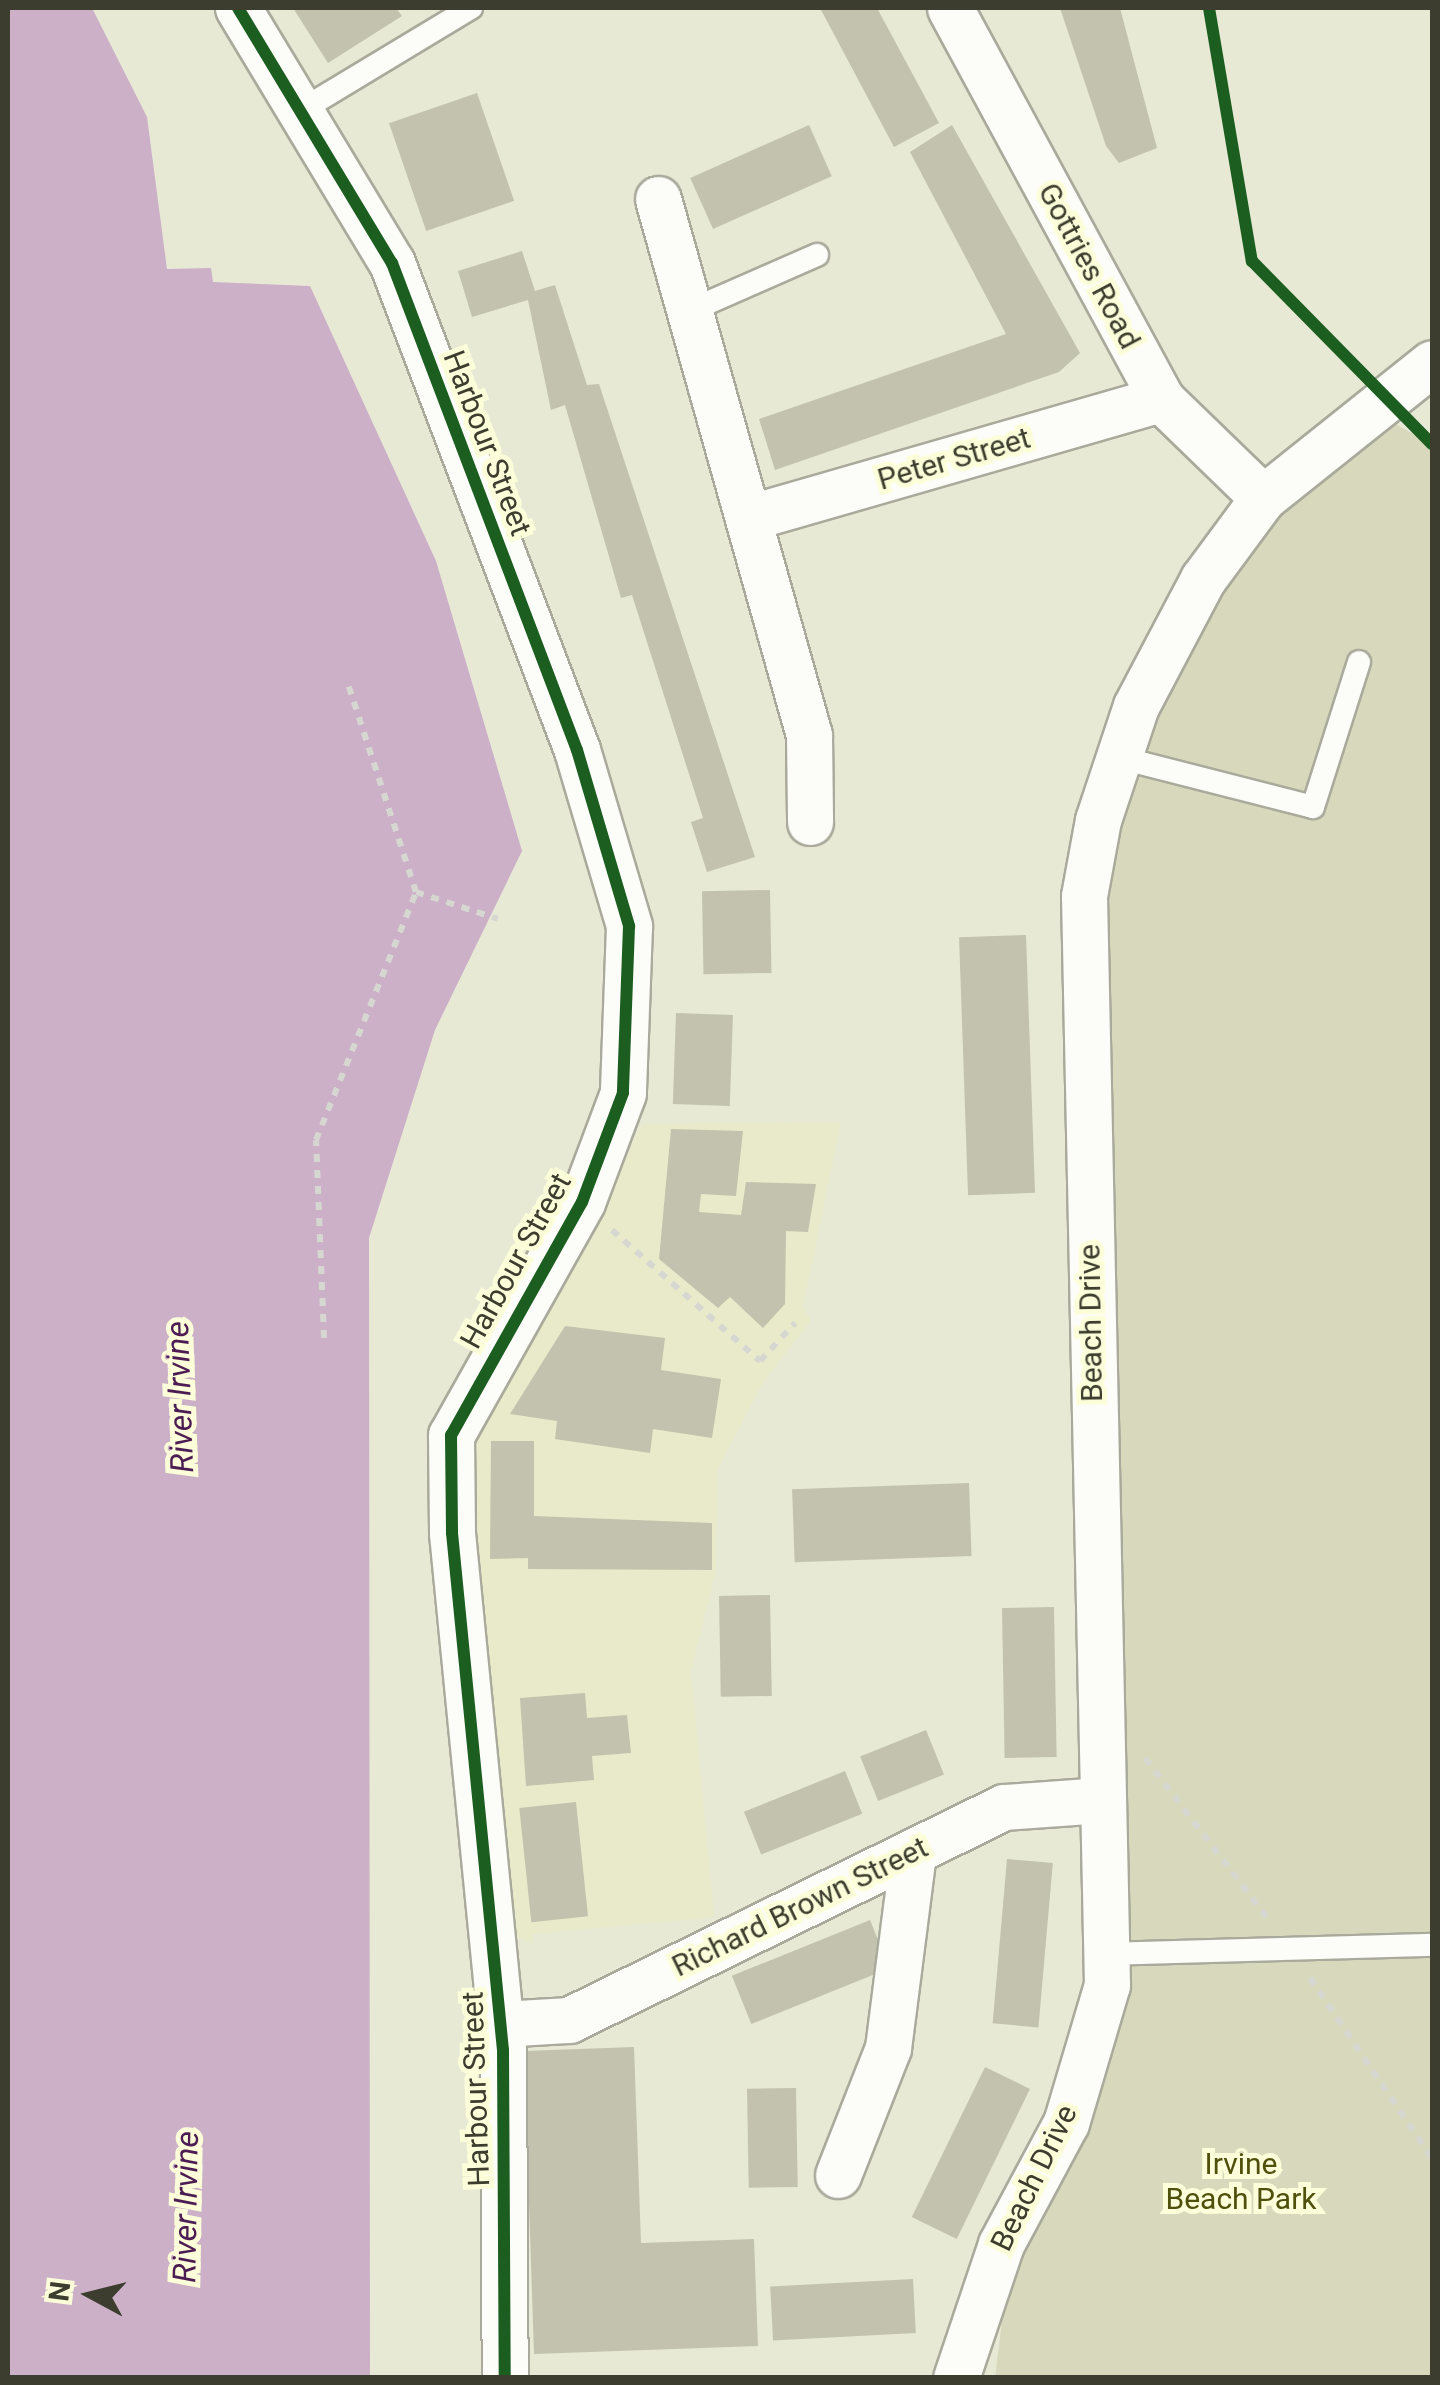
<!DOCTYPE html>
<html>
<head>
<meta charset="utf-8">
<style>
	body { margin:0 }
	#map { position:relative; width:1440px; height:2385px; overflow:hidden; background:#e8e9d5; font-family:Roboto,sans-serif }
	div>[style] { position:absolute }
	.built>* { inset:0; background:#e9eac9 }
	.green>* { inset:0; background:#d8d9bc }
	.water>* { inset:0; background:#cbb0c8 }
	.building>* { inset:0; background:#c2c2ae; transform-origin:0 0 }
	.path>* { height:6px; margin-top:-3px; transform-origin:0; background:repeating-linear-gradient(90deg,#d7d7d2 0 8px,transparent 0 16px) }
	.roads { filter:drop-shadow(2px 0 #a9aa9b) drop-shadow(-2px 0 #a9aa9b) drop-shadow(0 2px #a9aa9b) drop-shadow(0 -2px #a9aa9b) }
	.service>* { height:22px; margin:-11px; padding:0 11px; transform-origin:11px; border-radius:11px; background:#fcfcf9 }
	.minor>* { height:45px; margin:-22.5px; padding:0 22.5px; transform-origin:22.5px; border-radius:22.5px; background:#fcfcf9 }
	.cycleway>* { height:12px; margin:-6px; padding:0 6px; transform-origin:6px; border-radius:6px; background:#1b5e20 }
	span { translate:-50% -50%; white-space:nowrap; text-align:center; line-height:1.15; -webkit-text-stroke:10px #fcfeda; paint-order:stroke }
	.street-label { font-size:30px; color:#3c3d2e }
	.park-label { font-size:30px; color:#50500d }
	.water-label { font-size:32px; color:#4c1c52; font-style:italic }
	.frame { position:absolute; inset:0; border:10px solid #3c3d2e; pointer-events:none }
	.north { position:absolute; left:40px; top:2245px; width:100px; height:100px; -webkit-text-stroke:8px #fcfeda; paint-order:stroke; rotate:277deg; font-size:28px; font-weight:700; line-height:40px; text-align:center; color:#3c3d2e }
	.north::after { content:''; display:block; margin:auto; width:35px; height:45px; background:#3c3d2e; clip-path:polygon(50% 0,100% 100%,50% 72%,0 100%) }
</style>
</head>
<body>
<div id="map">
	<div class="built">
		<div style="clip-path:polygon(841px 1122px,803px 1307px,811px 1321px,763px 1382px,717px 1471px,716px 1571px,691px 1671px,714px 1917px,533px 1934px,532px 1944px,516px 1936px,463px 1465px,579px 1259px,642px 1124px)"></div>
	</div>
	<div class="green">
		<div style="clip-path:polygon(1373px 412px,1432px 444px,1432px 2377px,995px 2378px,1009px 2264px,1099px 2013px,1098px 821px,1237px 534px)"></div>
	</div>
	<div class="water">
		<div style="clip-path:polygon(8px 8px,92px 8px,147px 117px,167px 269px,211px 268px,213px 282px,310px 286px,436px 561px,522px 851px,435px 1030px,369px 1238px,370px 2377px,8px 2377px)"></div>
	</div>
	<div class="building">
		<div style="clip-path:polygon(293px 8px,396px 8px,402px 16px,328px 63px)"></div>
		<div style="clip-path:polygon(820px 8px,877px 8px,939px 123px,894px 147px)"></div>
		<div style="clip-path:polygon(1060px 8px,1120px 8px,1157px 148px,1119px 163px,1106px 146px)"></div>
		<div style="left:477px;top:93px;width:114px;height:93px;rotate:71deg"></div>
		<div style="left:809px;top:125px;width:56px;height:130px;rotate:66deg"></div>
		<div style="clip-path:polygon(952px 125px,1080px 353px,1059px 372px,775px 470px,759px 419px,1006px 334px,910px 152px)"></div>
		<div style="clip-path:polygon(522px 251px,535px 291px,555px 285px,587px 385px,599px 384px,755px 857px,707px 872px,691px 822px,703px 818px,632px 595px,621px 598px,565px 405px,551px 410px,528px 300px,472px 317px,458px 271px)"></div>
		<div style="left:770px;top:890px;width:83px;height:68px;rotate:89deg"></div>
		<div style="left:1026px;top:935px;width:258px;height:67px;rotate:88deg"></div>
		<div style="left:676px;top:1013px;width:57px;height:91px;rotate:2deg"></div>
		<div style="clip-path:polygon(671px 1129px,743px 1131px,736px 1196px,701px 1194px,699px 1212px,741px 1215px,746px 1182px,816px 1184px,808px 1232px,786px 1231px,785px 1304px,763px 1328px,730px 1297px,718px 1308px,659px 1259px)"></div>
		<div style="clip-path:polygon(565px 1326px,665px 1338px,661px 1370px,721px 1379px,712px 1438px,653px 1429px,650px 1453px,555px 1439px,557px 1421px,510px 1414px)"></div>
		<div style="clip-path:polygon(491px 1441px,534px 1441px,534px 1516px,712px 1523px,712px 1570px,528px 1569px,528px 1558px,490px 1559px)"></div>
		<div style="left:969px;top:1483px;width:73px;height:177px;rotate:88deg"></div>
		<div style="left:770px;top:1595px;width:101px;height:51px;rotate:89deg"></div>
		<div style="left:1054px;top:1607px;width:150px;height:52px;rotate:89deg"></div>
		<div style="clip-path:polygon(585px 1693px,587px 1718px,627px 1715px,631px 1753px,592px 1756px,594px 1780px,526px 1786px,520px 1698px)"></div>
		<div style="left:926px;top:1730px;width:48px;height:71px;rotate:68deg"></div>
		<div style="left:845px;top:1771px;width:46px;height:109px;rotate:68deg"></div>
		<div style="left:576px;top:1802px;width:115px;height:57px;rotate:84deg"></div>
		<div style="left:1007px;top:1859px;width:46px;height:165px;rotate:5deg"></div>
		<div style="left:870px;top:1920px;width:52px;height:149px;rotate:68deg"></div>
		<div style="clip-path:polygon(634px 2047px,641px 2243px,754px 2239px,758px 2346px,534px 2354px,524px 2051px)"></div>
		<div style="left:985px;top:2067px;width:50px;height:167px;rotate:26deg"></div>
		<div style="left:796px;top:2088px;width:99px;height:49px;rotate:89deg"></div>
		<div style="left:913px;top:2279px;width:54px;height:143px;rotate:87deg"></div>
	</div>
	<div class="path">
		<div style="left:416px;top:892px;width:86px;rotate:18.2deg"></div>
		<div style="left:612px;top:1230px;width:198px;rotate:41.5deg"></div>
		<div style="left:760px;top:1361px;width:52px;rotate:-47.4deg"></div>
		<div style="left:324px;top:1338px;width:198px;rotate:-92.3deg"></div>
		<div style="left:316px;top:1140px;width:267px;rotate:-68deg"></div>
		<div style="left:416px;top:892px;width:219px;rotate:-108.1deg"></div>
		<div style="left:1145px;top:1758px;width:203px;rotate:52.6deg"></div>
		<div style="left:1310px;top:1978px;width:217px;rotate:55.9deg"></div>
	</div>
	<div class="roads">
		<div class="service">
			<div style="left:300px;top:111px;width:200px;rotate:-31.1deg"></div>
			<div style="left:687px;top:312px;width:142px;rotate:-23.7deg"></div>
			<div style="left:1117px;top:757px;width:202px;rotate:14.3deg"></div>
			<div style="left:1313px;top:807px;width:152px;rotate:-72.4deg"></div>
			<div style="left:1106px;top:1954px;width:326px;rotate:-1.6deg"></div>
		</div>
		<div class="minor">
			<div style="left:238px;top:8px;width:298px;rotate:58.9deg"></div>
			<div style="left:392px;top:263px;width:521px;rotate:69.2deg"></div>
			<div style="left:577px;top:750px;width:184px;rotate:73.5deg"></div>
			<div style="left:629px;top:926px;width:167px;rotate:92.1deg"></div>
			<div style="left:623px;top:1093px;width:116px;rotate:110.6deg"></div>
			<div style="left:582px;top:1202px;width:267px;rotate:119.3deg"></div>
			<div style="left:451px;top:1435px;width:98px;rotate:89.4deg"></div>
			<div style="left:452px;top:1533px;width:520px;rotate:84.37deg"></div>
			<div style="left:503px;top:2050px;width:328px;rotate:89.7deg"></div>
			<div style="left:950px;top:8px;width:444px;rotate:61.6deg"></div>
			<div style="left:1161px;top:399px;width:142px;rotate:44.1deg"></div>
			<div style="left:658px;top:199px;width:557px;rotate:74.27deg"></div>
			<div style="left:809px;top:735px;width:87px;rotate:89.3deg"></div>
			<div style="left:748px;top:518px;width:430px;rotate:-16.1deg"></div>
			<div style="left:501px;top:2024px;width:68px;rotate:-3.4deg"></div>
			<div style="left:569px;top:2020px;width:484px;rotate:-26.1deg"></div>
			<div style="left:1004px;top:1807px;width:97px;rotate:-4.1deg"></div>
			<div style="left:838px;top:2175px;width:136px;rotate:-68.5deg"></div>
			<div style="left:888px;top:2048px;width:198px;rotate:-82.7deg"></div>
			<div style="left:956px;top:2378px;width:141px;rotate:-71.4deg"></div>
			<div style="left:1001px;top:2244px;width:137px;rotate:-61.8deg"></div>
			<div style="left:1066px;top:2123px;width:144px;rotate:-73.5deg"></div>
			<div style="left:1107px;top:1985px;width:1089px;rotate:-91.21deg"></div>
			<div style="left:1084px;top:896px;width:77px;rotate:-79.6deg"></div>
			<div style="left:1098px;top:820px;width:120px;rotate:-71.6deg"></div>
			<div style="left:1136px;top:706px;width:144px;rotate:-62.2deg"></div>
			<div style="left:1203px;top:579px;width:101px;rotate:-53.5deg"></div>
			<div style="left:1263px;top:498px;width:216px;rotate:-38.6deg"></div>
		</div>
	</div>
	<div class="cycleway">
		<div style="left:238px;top:8px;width:298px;rotate:58.9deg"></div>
		<div style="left:392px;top:263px;width:521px;rotate:69.2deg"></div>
		<div style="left:577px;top:750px;width:184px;rotate:73.5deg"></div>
		<div style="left:629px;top:926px;width:167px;rotate:92.1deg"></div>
		<div style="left:623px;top:1093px;width:116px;rotate:110.6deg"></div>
		<div style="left:582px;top:1202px;width:267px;rotate:119.3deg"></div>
		<div style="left:451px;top:1435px;width:98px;rotate:89.4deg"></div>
		<div style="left:452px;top:1533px;width:520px;rotate:84.37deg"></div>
		<div style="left:503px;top:2050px;width:328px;rotate:89.7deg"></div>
		<div style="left:1209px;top:8px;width:257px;rotate:80.4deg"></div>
		<div style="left:1252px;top:261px;width:257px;rotate:45.5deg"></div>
	</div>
	<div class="street-label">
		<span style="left:1089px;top:266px;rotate:62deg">Gottries Road</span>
		<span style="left:487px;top:443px;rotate:69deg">Harbour Street</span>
		<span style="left:954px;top:459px;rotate:-16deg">Peter Street</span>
		<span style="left:516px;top:1261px;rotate:-61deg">Harbour Street</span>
		<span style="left:1091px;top:1323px;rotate:-91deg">Beach Drive</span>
		<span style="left:800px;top:1907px;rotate:-26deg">Richard Brown Street</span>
		<span style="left:476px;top:2089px;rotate:-92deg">Harbour Street</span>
		<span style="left:1034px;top:2178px;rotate:-64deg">Beach Drive</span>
	</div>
	<div class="park-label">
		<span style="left:1241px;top:2181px">Irvine<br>Beach Park</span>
	</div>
	<div class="water-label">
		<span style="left:180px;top:1397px;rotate:-92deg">River Irvine</span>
		<span style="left:186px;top:2207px;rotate:-89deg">River Irvine</span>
	</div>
	<div class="frame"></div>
	<div class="north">N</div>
</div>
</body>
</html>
